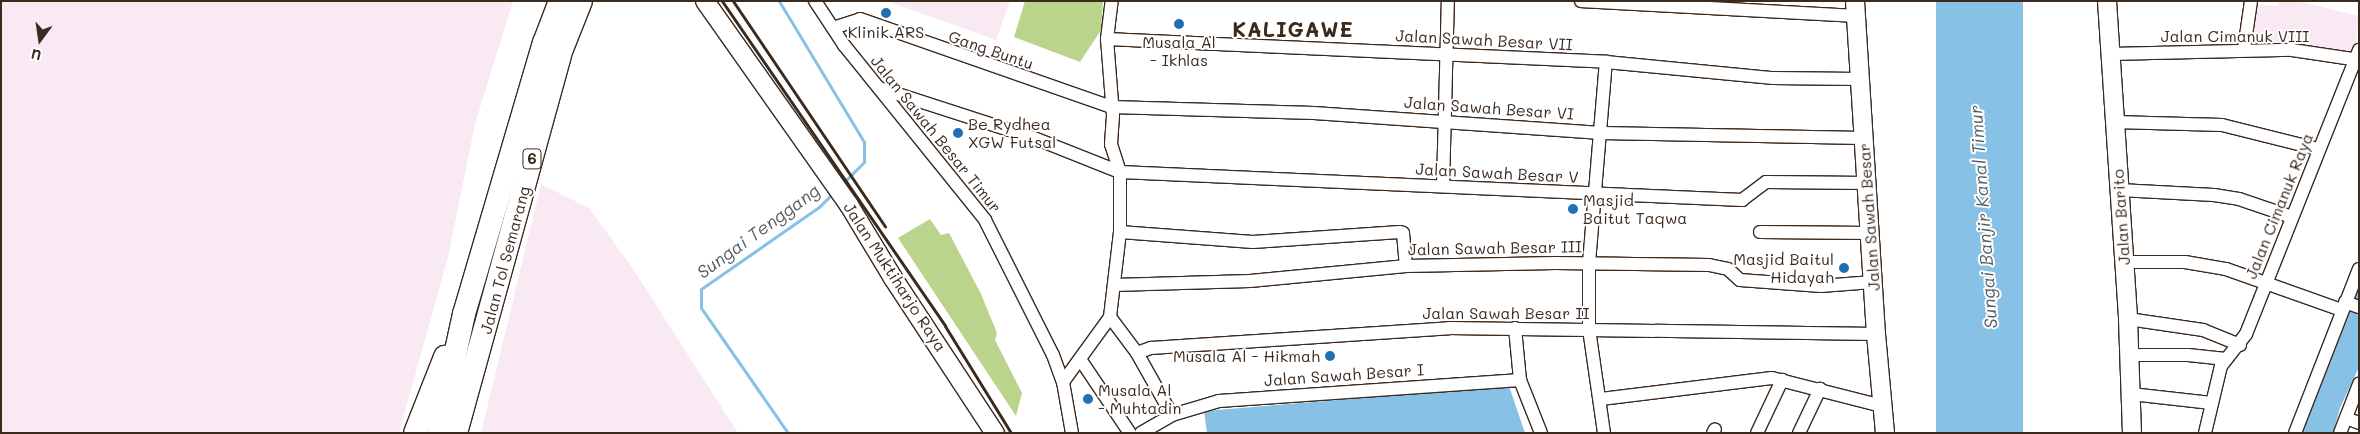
<!DOCTYPE html>
<html>
<head>
<meta charset="utf-8">
<style>
	body { margin:0 }
	#map { position:relative; width:2360px; height:434px; overflow:hidden; background:#fff; font-family:Mali,sans-serif }
	div>[style] { position:absolute }
	.built>* { inset:0; background:#f9e9f2 }
	.green>* { inset:0; background:#bad48c }
	.water>* { inset:0; background:#87c2e6; transform-origin:0 0 }
	.stream>* { height:3px; margin:-1.5px; padding:0 1.5px; transform-origin:1.5px; border-radius:1.5px; background:#87c2e6 }
	.roads { filter:drop-shadow(1px 0 #3b2a1e) drop-shadow(-1px 0 #3b2a1e) drop-shadow(0 1px #3b2a1e) drop-shadow(0 -1px #3b2a1e) }
	.street>* { height:12px; margin:-6px; padding:0 6px; transform-origin:6px; border-radius:6px; background:#fff }
	.secondary>* { height:18px; margin:-9px; padding:0 9px; transform-origin:9px; border-radius:9px; background:#fff }
	.highway>* { height:22px; margin:-11px; padding:0 11px; transform-origin:11px; border-radius:11px; background:#fff }
	.rail>* { height:3px; margin:-1.5px; padding:0 1.5px; transform-origin:1.5px; border-radius:1.5px; background:#3b2a1e }
	.dots>* { width:14px; height:14px; translate:-50% -50%; box-sizing:border-box; border:2px solid #fff; border-radius:50% }
	span { translate:-50% -50%; white-space:nowrap; text-align:center; line-height:1.15; -webkit-text-stroke:4px #fff; paint-order:stroke }
	.shield-label span { padding:1px 4px; background:#fff; border:1px solid; border-radius:4px; -webkit-text-stroke-width:0 }
	.shield-label { font-size:15px; color:#3b2a1e; font-weight:700 }
	.poi-label { font-size:16px; color:#3b2a1e }
	.left { translate:0 -50%; text-align:left }
	.right { translate:-100% -50%; text-align:right }
	.street-label { font-size:16px; color:#3b2a1e }
	.water-label { font-size:18px; color:#565f64; font-style:italic }
	.district-label { font-size:21px; color:#3b2a1e; font-weight:700; letter-spacing:1px }
	.frame { position:absolute; inset:0; border:2px solid #3b2a1e; pointer-events:none }
	.north { position:absolute; left:15px; top:15px; width:50px; height:50px; -webkit-text-stroke:4px #fff; paint-order:stroke; rotate:194deg; font-size:14px; font-weight:700; line-height:20px; text-align:center; color:#3b2a1e }
	.north::after { content:''; display:block; margin:auto; width:18px; height:22px; background:#3b2a1e; clip-path:polygon(50% 0,100% 100%,50% 72%,0 100%) }
</style>
</head>
<body>
<div id="map">
	<div class="built">
		<div style="clip-path:polygon(1px 1px,513px 1px,475px 124px,448px 257px,399px 433px,1px 433px)"></div>
		<div style="clip-path:polygon(887px 1px,1010px 1px,996px 40px)"></div>
		<div style="clip-path:polygon(2280px 1px,2298px 1px,2359px 16px,2355px 55px,2249px 45px,2254px 4px,2278px 6px)"></div>
		<div style="clip-path:polygon(541px 184px,589px 208px,633px 269px,738px 433px,481px 433px)"></div>
	</div>
	<div class="green">
		<div style="clip-path:polygon(1025px 1px,1103px 1px,1101px 30px,1080px 62px,1014px 37px)"></div>
		<div style="clip-path:polygon(930px 219px,941px 235px,949px 233px,981px 294px,997px 333px,995px 340px,1022px 393px,1016px 416px,898px 238px)"></div>
	</div>
	<div class="water">
		<div style="left:1936px;top:1px;width:87px;height:432px"></div>
		<div style="clip-path:polygon(2359px 286px,2359px 367px,2340px 408px,2333px 433px,2300px 433px)"></div>
		<div style="clip-path:polygon(1509px 386px,1525px 433px,1207px 433px,1204px 411px)"></div>
	</div>
	<div class="stream">
		<div style="left:779px;top:1px;width:165px;rotate:58.9deg"></div>
		<div style="left:864px;top:142px;width:20px;rotate:90deg"></div>
		<div style="left:864px;top:162px;width:33px;rotate:135deg"></div>
		<div style="left:788px;top:433px;width:152px;rotate:-124.8deg"></div>
		<div style="left:701px;top:308px;width:19px;rotate:-90deg"></div>
		<div style="left:701px;top:289px;width:144px;rotate:-34.8deg"></div>
		<div style="left:819px;top:207px;width:20px;rotate:-45deg"></div>
	</div>
	<div class="roads">
		<div class="street">
			<div style="left:815px;top:1px;width:53px;rotate:56.6deg"></div>
			<div style="left:844px;top:45px;width:225px;rotate:51.1deg"></div>
			<div style="left:985px;top:220px;width:151px;rotate:63.3deg"></div>
			<div style="left:1053px;top:355px;width:29px;rotate:70deg"></div>
			<div style="left:1063px;top:382px;width:52px;rotate:80deg"></div>
			<div style="left:1581px;top:1px;width:275px;rotate:3.1deg"></div>
			<div style="left:833px;top:28px;width:28px;rotate:-18deg"></div>
			<div style="left:860px;top:19px;width:266px;rotate:19.3deg"></div>
			<div style="left:1111px;top:107px;width:203px;rotate:1.7deg"></div>
			<div style="left:1314px;top:113px;width:288px;rotate:4deg"></div>
			<div style="left:1601px;top:133px;width:263px;rotate:1.1deg"></div>
			<div style="left:1107px;top:39px;width:500px;rotate:2.6deg"></div>
			<div style="left:1606px;top:62px;width:168px;rotate:5.5deg"></div>
			<div style="left:1773px;top:78px;width:86px;rotate:0.7deg"></div>
			<div style="left:2244px;top:49px;width:49px;rotate:-81.7deg"></div>
			<div style="left:2110px;top:54px;width:182px;rotate:-1.3deg"></div>
			<div style="left:2292px;top:50px;width:68px;rotate:8.5deg"></div>
			<div style="left:879px;top:88px;width:163px;rotate:17.9deg"></div>
			<div style="left:1034px;top:138px;width:92px;rotate:21.6deg"></div>
			<div style="left:1120px;top:172px;width:623px;rotate:2.58deg"></div>
			<div style="left:1742px;top:200px;width:30px;rotate:-37deg"></div>
			<div style="left:1766px;top:182px;width:101px;rotate:0.6deg"></div>
			<div style="left:2114px;top:122px;width:108px;rotate:1.6deg"></div>
			<div style="left:2222px;top:125px;width:99px;rotate:14deg"></div>
			<div style="left:1443px;top:186px;width:185px;rotate:-88.5deg"></div>
			<div style="left:2119px;top:190px;width:95px;rotate:3deg"></div>
			<div style="left:2214px;top:195px;width:25px;rotate:9deg"></div>
			<div style="left:2239px;top:199px;width:56px;rotate:18.8deg"></div>
			<div style="left:1120px;top:232px;width:133px;rotate:4.3deg"></div>
			<div style="left:1253px;top:242px;width:147px;rotate:-3.9deg"></div>
			<div style="left:1400px;top:232px;width:3px;rotate:18deg"></div>
			<div style="left:1403px;top:233px;width:33px;rotate:85deg"></div>
			<div style="left:1760px;top:232px;width:110px;rotate:0.5deg"></div>
			<div style="left:2124px;top:262px;width:61px"></div>
			<div style="left:2185px;top:262px;width:42px;rotate:9.7deg"></div>
			<div style="left:2226px;top:269px;width:123px;rotate:19.5deg"></div>
			<div style="left:1114px;top:285px;width:136px;rotate:-1.7deg"></div>
			<div style="left:1250px;top:281px;width:157px;rotate:-5.5deg"></div>
			<div style="left:1406px;top:266px;width:149px;rotate:-1.2deg"></div>
			<div style="left:1555px;top:263px;width:154px;rotate:0.7deg"></div>
			<div style="left:1709px;top:265px;width:19px;rotate:12deg"></div>
			<div style="left:1728px;top:269px;width:16px;rotate:43deg"></div>
			<div style="left:1740px;top:280px;width:81px;rotate:4.2deg"></div>
			<div style="left:1821px;top:286px;width:52px;rotate:-4.4deg"></div>
			<div style="left:2345px;top:302px;width:15px;rotate:20deg"></div>
			<div style="left:1110px;top:317px;width:45px;rotate:53.1deg"></div>
			<div style="left:1137px;top:353px;width:71px;rotate:60.6deg"></div>
			<div style="left:2128px;top:319px;width:76px;rotate:8.3deg"></div>
			<div style="left:2203px;top:330px;width:40px;rotate:22deg"></div>
			<div style="left:1515px;top:328px;width:52px;rotate:84.5deg"></div>
			<div style="left:1520px;top:380px;width:57px;rotate:68.4deg"></div>
			<div style="left:1137px;top:353px;width:15px;rotate:-20deg"></div>
			<div style="left:1151px;top:348px;width:299px;rotate:-3.8deg"></div>
			<div style="left:1449px;top:328px;width:427px;rotate:0.8deg"></div>
			<div style="left:2130px;top:355px;width:58px"></div>
			<div style="left:2188px;top:355px;width:36px;rotate:6deg"></div>
			<div style="left:1080px;top:359px;width:89px;rotate:56deg"></div>
			<div style="left:1063px;top:382px;width:80px;rotate:-54.1deg"></div>
			<div style="left:1110px;top:317px;width:86px;rotate:-83.3deg"></div>
			<div style="left:1120px;top:232px;width:60px;rotate:-90deg"></div>
			<div style="left:1120px;top:172px;width:29px;rotate:-108deg"></div>
			<div style="left:1111px;top:144px;width:29px;rotate:-86deg"></div>
			<div style="left:1113px;top:115px;width:76px;rotate:-94.5deg"></div>
			<div style="left:1107px;top:39px;width:38px;rotate:-83deg"></div>
			<div style="left:2131px;top:394px;width:81px;rotate:6.4deg"></div>
			<div style="left:1601px;top:399px;width:172px;rotate:-7deg"></div>
			<div style="left:1772px;top:378px;width:114px;rotate:14.3deg"></div>
			<div style="left:2346px;top:418px;width:14px;rotate:21deg"></div>
			<div style="left:1141px;top:433px;width:36px;rotate:-30deg"></div>
			<div style="left:1172px;top:415px;width:49px;rotate:-16.6deg"></div>
			<div style="left:1219px;top:401px;width:302px;rotate:-4deg"></div>
			<div style="left:1604px;top:433px;width:105px;rotate:-98.2deg"></div>
			<div style="left:1589px;top:329px;width:66px;rotate:-90deg"></div>
			<div style="left:1589px;top:263px;width:202px;rotate:-85.2deg"></div>
			<div style="left:1713px;top:433px;width:4px;rotate:-63deg"></div>
			<div style="left:1757px;top:433px;width:59px;rotate:-64.7deg"></div>
			<div style="left:1799px;top:433px;width:49px;rotate:-64.5deg"></div>
			<div style="left:2205px;top:433px;width:69px;rotate:-76.6deg"></div>
			<div style="left:2221px;top:366px;width:41px;rotate:-52deg"></div>
			<div style="left:2246px;top:334px;width:306px;rotate:-68.3deg"></div>
			<div style="left:2295px;top:433px;width:176px;rotate:-68.7deg"></div>
			<div style="left:2340px;top:433px;width:53px;rotate:-68.8deg"></div>
		</div>
		<div class="secondary">
			<div style="left:705px;top:1px;width:250px;rotate:54.8deg"></div>
			<div style="left:849px;top:205px;width:85px;rotate:58.9deg"></div>
			<div style="left:893px;top:278px;width:186px;rotate:56.7deg"></div>
			<div style="left:1855px;top:1px;width:334px;rotate:86.4deg"></div>
			<div style="left:1876px;top:334px;width:99px;rotate:84.8deg"></div>
			<div style="left:2107px;top:1px;width:319px;rotate:86.2deg"></div>
			<div style="left:2128px;top:319px;width:114px;rotate:88deg"></div>
		</div>
		<div class="highway">
			<div style="left:415px;top:433px;width:82px;rotate:-68.5deg"></div>
			<div style="left:438px;top:433px;width:122px;rotate:-77.7deg"></div>
			<div style="left:464px;top:314px;width:283px;rotate:-73.6deg"></div>
			<div style="left:544px;top:43px;width:45px;rotate:-69.1deg"></div>
			<div style="left:456px;top:433px;width:398px;rotate:-74.6deg"></div>
			<div style="left:562px;top:49px;width:52px;rotate:-68.4deg"></div>
		</div>
	</div>
	<div class="rail">
		<div style="left:722px;top:1px;width:394px;rotate:55.5deg"></div>
		<div style="left:945px;top:326px;width:126px;rotate:58.3deg"></div>
		<div style="left:733px;top:1px;width:272px;rotate:56deg"></div>
	</div>
	<div class="dots">
		<div style="left:886px;top:13px;background:#1f6fb2"></div>
		<div style="left:1179px;top:24px;background:#1f6fb2"></div>
		<div style="left:958px;top:133px;background:#1f6fb2"></div>
		<div style="left:1573px;top:209px;background:#1f6fb2"></div>
		<div style="left:1844px;top:268px;background:#1f6fb2"></div>
		<div style="left:1330px;top:356px;background:#1f6fb2"></div>
		<div style="left:1088px;top:399px;background:#1f6fb2"></div>
	</div>
	<div class="shield-label">
		<span style="left:532px;top:159px">6</span>
	</div>
	<div class="poi-label">
		<span style="left:886px;top:32px">Klinik ARS</span>
		<span style="left:1179px;top:51px">Musala Al<br>- Ikhlas</span>
		<span class="left" style="left:968px;top:133px">Be Rydhea<br>XGW Futsal</span>
		<span class="left" style="left:1583px;top:209px">Masjid<br>Baitut Taqwa</span>
		<span class="right" style="left:1834px;top:268px">Masjid Baitul<br>Hidayah</span>
		<span class="right" style="left:1320px;top:356px">Musala Al - Hikmah</span>
		<span class="left" style="left:1098px;top:399px">Musala Al<br>- Muhtadin</span>
	</div>
	<div class="street-label">
		<span style="left:2235px;top:36px">Jalan Cimanuk VIII</span>
		<span style="left:1484px;top:40px;rotate:3deg">Jalan Sawah Besar VII</span>
		<span style="left:991px;top:50px;rotate:19deg">Gang Buntu</span>
		<span style="left:1489px;top:108px;rotate:4deg">Jalan Sawah Besar VI</span>
		<span style="left:936px;top:134px;rotate:51deg">Jalan Sawah Besar Timur</span>
		<span style="left:1497px;top:173px;rotate:3deg">Jalan Sawah Besar V</span>
		<span style="left:2279px;top:206px;rotate:-68deg">Jalan Cimanuk Raya</span>
		<span style="left:1869px;top:217px;rotate:-94deg">Jalan Sawah Besar</span>
		<span style="left:2121px;top:217px;rotate:-94deg">Jalan Barito</span>
		<span style="left:1495px;top:248px;rotate:-1deg">Jalan Sawah Besar III</span>
		<span style="left:505px;top:260px;rotate:-75deg">Jalan Tol Semarang</span>
		<span style="left:895px;top:277px;rotate:57deg">Jalan Muktiharjo Raya</span>
		<span style="left:1506px;top:313px">Jalan Sawah Besar II</span>
		<span style="left:1344px;top:375px;rotate:-4deg">Jalan Sawah Besar I</span>
	</div>
	<div class="water-label">
		<span style="left:1983px;top:217px;rotate:-94deg">Sungai Banjir Kanal Timur</span>
		<span style="left:758px;top:231px;rotate:-36deg">Sungai Tenggang</span>
	</div>
	<div class="district-label">
		<span style="left:1293px;top:29px">KALIGAWE</span>
	</div>
	<div class="frame"></div>
	<div class="north">U</div>
</div>
</body>
</html>
